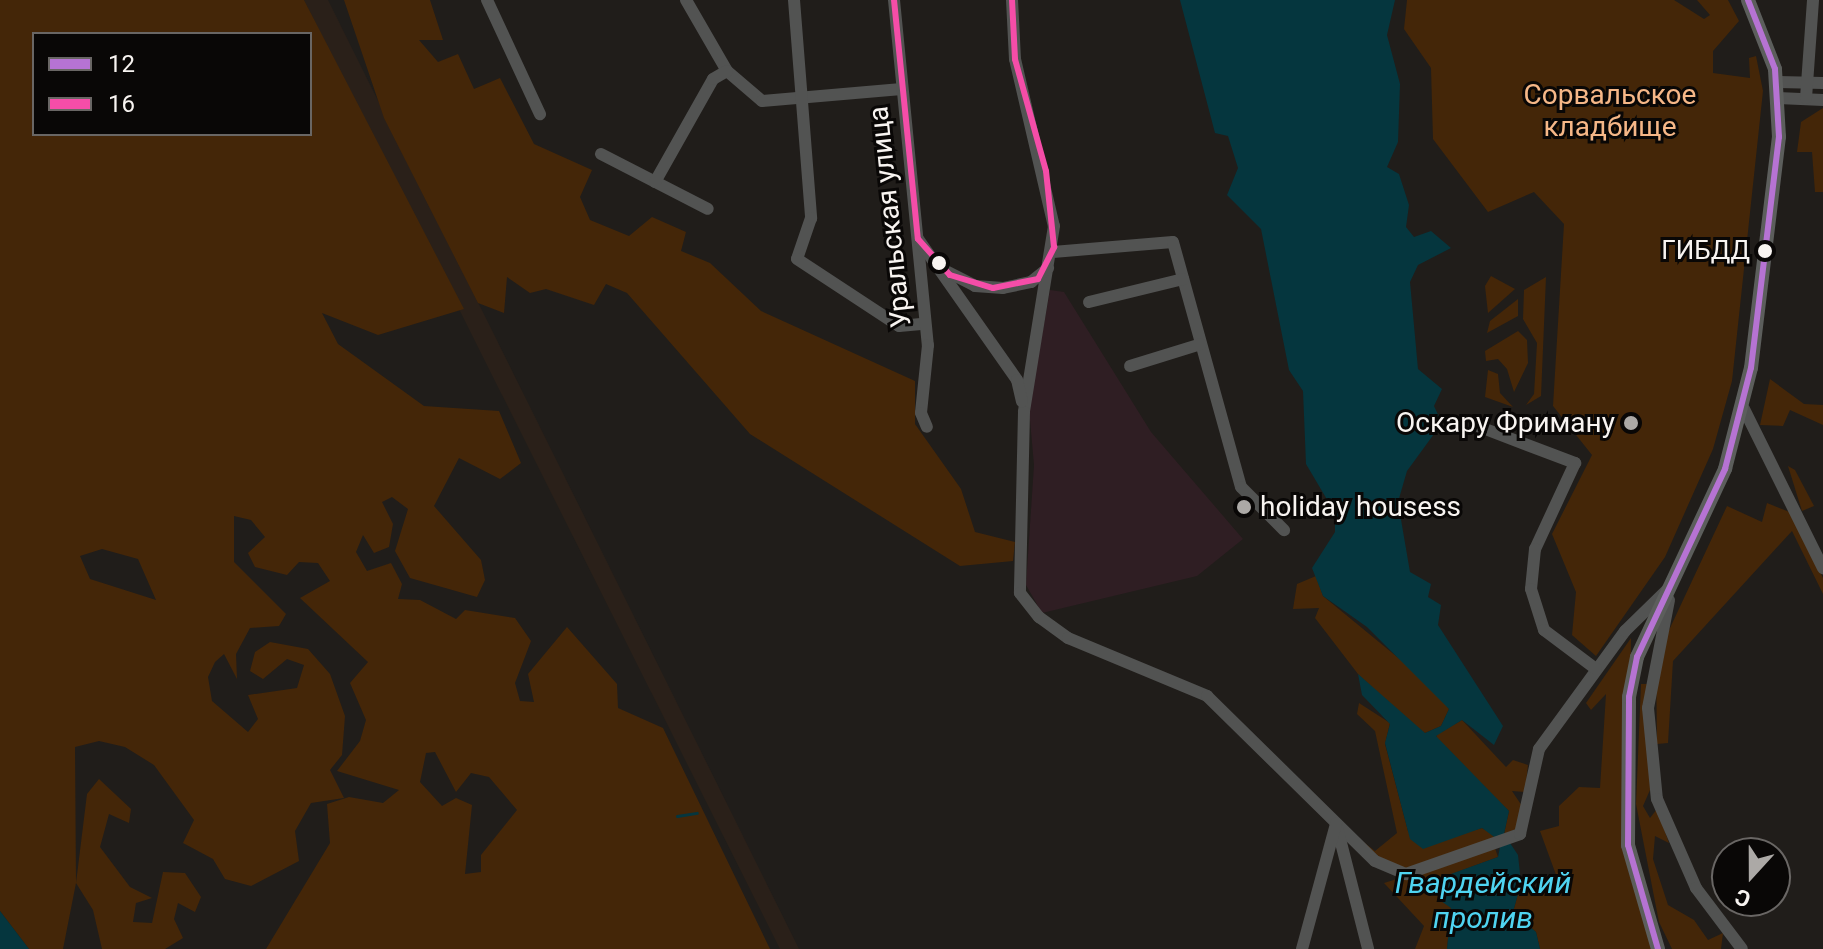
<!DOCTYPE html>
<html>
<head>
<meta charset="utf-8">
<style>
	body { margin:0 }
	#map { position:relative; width:1823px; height:949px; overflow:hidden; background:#201d1a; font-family:Roboto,sans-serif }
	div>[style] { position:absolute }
	.industrial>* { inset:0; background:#2f1e23 }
	.built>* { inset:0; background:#2a2019 }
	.green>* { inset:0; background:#442608 }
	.water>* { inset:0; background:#05363e }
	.stream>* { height:3px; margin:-1.5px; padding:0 1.5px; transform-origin:1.5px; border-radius:1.5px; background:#05363e }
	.minor>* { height:12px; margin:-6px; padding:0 6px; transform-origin:6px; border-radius:6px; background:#525352 }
	.major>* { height:14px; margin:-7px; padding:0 7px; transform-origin:7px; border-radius:7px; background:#5c5e5c }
	.bus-1>* { height:6px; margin:-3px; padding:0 3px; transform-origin:3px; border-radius:3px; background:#b673d3 }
	.bus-2>* { height:6px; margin:-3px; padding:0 3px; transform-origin:3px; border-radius:3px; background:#f54da8 }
	.dots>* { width:22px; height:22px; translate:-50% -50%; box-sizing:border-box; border:4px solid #090706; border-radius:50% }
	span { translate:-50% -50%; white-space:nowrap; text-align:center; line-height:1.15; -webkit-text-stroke:6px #090706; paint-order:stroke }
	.bus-label { font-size:26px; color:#f8f4f1 }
	.right { translate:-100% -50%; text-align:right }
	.park-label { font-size:28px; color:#f6b787 }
	.street-label { font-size:28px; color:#f8f4f1 }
	.poi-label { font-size:28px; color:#f8f4f1 }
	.left { translate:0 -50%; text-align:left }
	.water-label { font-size:30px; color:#4fd4f1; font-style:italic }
	.legend { position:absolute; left:32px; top:32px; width:280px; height:104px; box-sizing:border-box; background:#090706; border:2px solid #696664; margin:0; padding:10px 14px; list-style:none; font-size:24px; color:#f8f4f1 }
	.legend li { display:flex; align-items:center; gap:16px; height:40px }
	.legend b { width:40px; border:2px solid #696664 }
	.north { position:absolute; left:1711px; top:837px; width:80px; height:80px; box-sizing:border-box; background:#090706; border:2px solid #696664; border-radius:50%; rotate:201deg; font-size:22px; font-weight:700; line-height:32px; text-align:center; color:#f8f4f1 }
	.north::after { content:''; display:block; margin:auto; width:28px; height:36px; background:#aca9a6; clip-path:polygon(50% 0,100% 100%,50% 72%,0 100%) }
</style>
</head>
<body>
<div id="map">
	<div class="industrial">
		<div style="clip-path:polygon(1050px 290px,1064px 292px,1151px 432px,1243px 539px,1197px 576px,1042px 613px,1026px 585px,1034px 465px,1029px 409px)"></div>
	</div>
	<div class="built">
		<div style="clip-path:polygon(304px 0,328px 0,799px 949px,780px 949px)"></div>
	</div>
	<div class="green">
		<div style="clip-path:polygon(evenodd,0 0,304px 0,464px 309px,378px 335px,322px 313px,338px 344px,424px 406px,499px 411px,521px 463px,500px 479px,459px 458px,434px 506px,481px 560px,485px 580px,477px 597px,410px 578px,395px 551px,408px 509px,392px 497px,382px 502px,393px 524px,389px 547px,374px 553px,363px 535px,356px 552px,367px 571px,391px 563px,402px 584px,398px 599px,420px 600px,456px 619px,465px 610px,515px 618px,531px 641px,515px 683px,520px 701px,534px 702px,528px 674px,567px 627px,617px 684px,618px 708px,663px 728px,770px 949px,266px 949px,330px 843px,327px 804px,349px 797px,383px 803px,399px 790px,337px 771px,360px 741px,366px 720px,350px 683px,368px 662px,300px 598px,330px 581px,318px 563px,299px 562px,287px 575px,255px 567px,248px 553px,265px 537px,251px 520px,234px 516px,234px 562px,286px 614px,279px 626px,250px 628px,236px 654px,237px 679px,224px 654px,215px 662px,208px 677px,212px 701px,248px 732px,258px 719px,248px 695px,297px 688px,304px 665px,287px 659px,263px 679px,250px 671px,255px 652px,270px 642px,308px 649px,330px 674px,345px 716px,342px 755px,330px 770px,344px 798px,311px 803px,295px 831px,299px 861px,251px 886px,225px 879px,213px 859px,183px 843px,194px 820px,154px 765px,125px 747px,99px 741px,75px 747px,76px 883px,87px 794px,99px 779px,131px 809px,129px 823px,109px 814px,100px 847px,130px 887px,152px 898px,136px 903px,133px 922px,152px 923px,163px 872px,185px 873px,201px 897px,195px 912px,178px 903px,174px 919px,183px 938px,165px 949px,102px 949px,93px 910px,76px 883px,63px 949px,29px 949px,0 911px,0 0,34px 34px,310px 34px,310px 134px,34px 134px,34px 34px,0 0,102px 549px,138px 559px,156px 600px,90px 579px,80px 556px,102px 549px,0 0,435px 752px,456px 792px,471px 773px,489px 777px,517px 810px,481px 855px,481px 872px,465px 874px,472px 805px,456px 798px,442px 806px,420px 782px,426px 753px,435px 752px)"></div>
		<div style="clip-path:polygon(344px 0,430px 0,443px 40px,419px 40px,438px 62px,458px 54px,474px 89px,500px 78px,534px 144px,592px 170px,580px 197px,590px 220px,629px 236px,652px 217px,686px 232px,681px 251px,710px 263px,761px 311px,915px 381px,915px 424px,961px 489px,975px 532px,1015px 542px,1013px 561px,960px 566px,750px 434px,627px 293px,606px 284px,594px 305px,546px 289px,530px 293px,507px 277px,504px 313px,478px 303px,384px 118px)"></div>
		<div style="clip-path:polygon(1407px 0,1674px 0,1704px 19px,1710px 15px,1697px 0,1728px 0,1739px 21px,1713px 51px,1713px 73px,1750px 78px,1749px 58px,1756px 56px,1763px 91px,1732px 381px,1713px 449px,1665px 557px,1596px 656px,1572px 635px,1576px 592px,1552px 534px,1592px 455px,1553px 406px,1564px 224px,1534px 192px,1488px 212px,1433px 139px,1431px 68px,1404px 29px)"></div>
		<div style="clip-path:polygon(1823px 108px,1823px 192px,1815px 192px,1812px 152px,1797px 152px,1801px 122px)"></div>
		<div style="clip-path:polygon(1491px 276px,1515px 289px,1488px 313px,1485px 286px)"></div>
		<div style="clip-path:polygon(1546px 277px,1541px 396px,1526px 405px,1534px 394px,1537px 343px,1523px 319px,1524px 290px)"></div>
		<div style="clip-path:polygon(1518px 299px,1518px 316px,1487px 333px,1490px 321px)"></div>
		<div style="clip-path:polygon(1518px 331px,1527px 340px,1528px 363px,1514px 392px,1507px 369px,1498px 359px,1486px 361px,1485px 351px)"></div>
		<div style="clip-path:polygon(1488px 370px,1498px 374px,1500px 393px,1513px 407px,1485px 397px)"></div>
		<div style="clip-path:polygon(1770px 379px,1804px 404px,1823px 405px,1823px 425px,1790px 410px,1783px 426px,1760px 425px)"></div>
		<div style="clip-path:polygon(1788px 466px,1795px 470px,1814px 506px,1802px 511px)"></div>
		<div style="clip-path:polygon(1767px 503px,1792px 513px,1823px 578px,1823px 594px,1792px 531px,1673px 661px,1668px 743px,1657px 744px,1656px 658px,1727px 506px,1762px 522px)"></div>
		<div style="clip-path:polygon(1316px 576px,1323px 596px,1430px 684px,1449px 709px,1441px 726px,1425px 733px,1406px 720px,1358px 674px,1315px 618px,1319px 608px,1293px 609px,1297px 584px)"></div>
		<div style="clip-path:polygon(1631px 638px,1628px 870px,1654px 949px,1540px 949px,1536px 932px,1513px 912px,1521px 883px,1539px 894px,1559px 883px,1540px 831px,1559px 826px,1559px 806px,1579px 787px,1600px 788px,1606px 694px,1591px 710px,1586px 703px)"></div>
		<div style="clip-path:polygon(1641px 684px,1648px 684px,1650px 790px,1643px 806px,1650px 818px,1657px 809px,1669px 843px,1655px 836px,1653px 859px,1668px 905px,1694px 920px,1708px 940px,1723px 933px,1721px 949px,1672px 949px,1659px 922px,1636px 804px)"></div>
		<div style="clip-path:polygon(1359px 703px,1390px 723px,1385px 744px,1408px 831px,1439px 840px,1482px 828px,1497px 837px,1414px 870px,1391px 867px,1352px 833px,1375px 851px,1397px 833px,1375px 731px,1357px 714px)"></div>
		<div style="clip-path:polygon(1462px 720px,1506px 767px,1513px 760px,1528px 765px,1525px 792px,1512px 791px,1522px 806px,1519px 828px,1504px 834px,1509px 811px,1440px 747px,1436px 735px)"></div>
		<div style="clip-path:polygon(1495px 848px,1498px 857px,1438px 879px,1451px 908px,1447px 949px,1415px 949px,1424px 926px,1384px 883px)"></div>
	</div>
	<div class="water">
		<div style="clip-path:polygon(1180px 0,1395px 0,1387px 35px,1400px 84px,1398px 142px,1387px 167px,1399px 174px,1409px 205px,1406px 227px,1414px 237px,1431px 231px,1451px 248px,1418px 265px,1410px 282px,1418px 369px,1442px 389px,1434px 406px,1442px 423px,1407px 471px,1398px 502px,1410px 572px,1431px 584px,1428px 597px,1441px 605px,1438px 625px,1503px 726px,1494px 745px,1462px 720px,1436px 736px,1509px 811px,1504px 834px,1518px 855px,1521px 883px,1513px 912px,1536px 932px,1540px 949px,1447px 949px,1451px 908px,1441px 901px,1437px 879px,1498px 857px,1501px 842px,1482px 828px,1423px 849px,1410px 839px,1385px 743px,1390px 724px,1362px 695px,1358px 674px,1425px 733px,1441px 726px,1449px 709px,1367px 627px,1323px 596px,1312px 568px,1335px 532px,1335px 513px,1306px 464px,1303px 391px,1289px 370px,1261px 229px,1227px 195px,1238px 168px,1228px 136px,1215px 133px)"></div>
		<div style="clip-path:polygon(0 911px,29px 949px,0 949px)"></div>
	</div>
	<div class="stream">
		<div style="left:677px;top:816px;width:20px;rotate:-9deg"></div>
	</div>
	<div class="minor">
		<div style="left:487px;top:0;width:126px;rotate:65.1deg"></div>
		<div style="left:686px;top:0;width:82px;rotate:60deg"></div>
		<div style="left:727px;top:71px;width:46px;rotate:40.6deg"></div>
		<div style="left:762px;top:101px;width:140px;rotate:-4.9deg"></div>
		<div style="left:794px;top:0;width:219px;rotate:85.5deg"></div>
		<div style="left:811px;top:218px;width:43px;rotate:108.9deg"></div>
		<div style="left:797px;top:259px;width:122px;rotate:33.3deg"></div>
		<div style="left:899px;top:326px;width:25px;rotate:-5deg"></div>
		<div style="left:894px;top:0;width:347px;rotate:84.4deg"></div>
		<div style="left:928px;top:345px;width:68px;rotate:95.9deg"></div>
		<div style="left:921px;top:413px;width:15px;rotate:67deg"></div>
		<div style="left:1012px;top:0;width:59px;rotate:87.1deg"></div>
		<div style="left:1015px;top:59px;width:171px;rotate:76.9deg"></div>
		<div style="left:1054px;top:226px;width:188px;rotate:99.2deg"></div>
		<div style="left:1024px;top:412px;width:181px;rotate:91.3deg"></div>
		<div style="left:1020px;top:593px;width:31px;rotate:52deg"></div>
		<div style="left:1039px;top:617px;width:36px;rotate:36deg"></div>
		<div style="left:1068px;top:638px;width:151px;rotate:22.6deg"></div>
		<div style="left:1207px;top:696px;width:235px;rotate:44.5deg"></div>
		<div style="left:1375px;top:861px;width:34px;rotate:23deg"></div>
		<div style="left:1406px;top:874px;width:121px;rotate:-19.3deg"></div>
		<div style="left:1520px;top:834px;width:87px;rotate:-77.4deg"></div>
		<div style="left:1539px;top:749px;width:146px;rotate:-53.9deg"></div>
		<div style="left:1625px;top:631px;width:59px;rotate:-44.3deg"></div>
		<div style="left:1778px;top:82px;width:45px;rotate:1.3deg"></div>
		<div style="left:1778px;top:98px;width:45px;rotate:2.5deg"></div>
		<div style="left:1806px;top:98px;width:98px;rotate:-85.9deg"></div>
		<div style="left:601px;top:154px;width:120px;rotate:27.2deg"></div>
		<div style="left:655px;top:182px;width:118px;rotate:-60.6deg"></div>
		<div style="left:713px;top:79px;width:16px;rotate:-30deg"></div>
		<div style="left:918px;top:239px;width:172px;rotate:54.9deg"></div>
		<div style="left:1017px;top:380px;width:22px;rotate:77deg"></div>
		<div style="left:1053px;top:252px;width:120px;rotate:-4.8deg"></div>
		<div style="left:1173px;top:242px;width:254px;rotate:74.5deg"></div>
		<div style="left:1241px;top:487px;width:61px;rotate:45deg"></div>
		<div style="left:944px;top:270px;width:35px;rotate:27deg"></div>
		<div style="left:975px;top:286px;width:28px;rotate:4deg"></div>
		<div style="left:1003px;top:288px;width:29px;rotate:-12deg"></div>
		<div style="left:1031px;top:282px;width:22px;rotate:-39deg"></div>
		<div style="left:1089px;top:302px;width:97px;rotate:-13.7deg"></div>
		<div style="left:1130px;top:366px;width:74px;rotate:-17.2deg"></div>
		<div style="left:1744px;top:409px;width:178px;rotate:63.6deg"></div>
		<div style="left:1480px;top:427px;width:102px;rotate:20.8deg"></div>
		<div style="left:1575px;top:463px;width:95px;rotate:114.9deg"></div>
		<div style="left:1535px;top:549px;width:40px;rotate:95.7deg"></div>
		<div style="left:1531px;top:589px;width:43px;rotate:72.4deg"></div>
		<div style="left:1544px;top:630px;width:65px;rotate:36.9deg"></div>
		<div style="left:1669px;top:600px;width:110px;rotate:101deg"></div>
		<div style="left:1648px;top:708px;width:91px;rotate:84.4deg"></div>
		<div style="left:1657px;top:799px;width:97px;rotate:66.3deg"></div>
		<div style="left:1696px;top:888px;width:76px;rotate:53deg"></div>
		<div style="left:1337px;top:827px;width:126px;rotate:75.7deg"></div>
		<div style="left:1302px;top:949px;width:130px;rotate:-74.8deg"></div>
	</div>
	<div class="major">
		<div style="left:1658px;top:949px;width:108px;rotate:-106.1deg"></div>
		<div style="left:1628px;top:845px;width:148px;rotate:-89.6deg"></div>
		<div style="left:1629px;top:697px;width:41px;rotate:-78.7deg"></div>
		<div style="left:1637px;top:657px;width:208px;rotate:-64.9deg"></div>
		<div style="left:1725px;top:469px;width:104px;rotate:-75.6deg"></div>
		<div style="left:1751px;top:368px;width:233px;rotate:-83.1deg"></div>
		<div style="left:1779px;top:137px;width:68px;rotate:-93.4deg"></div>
		<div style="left:1775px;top:69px;width:74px;rotate:-111.4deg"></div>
	</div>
	<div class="bus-1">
		<div style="left:1658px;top:949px;width:108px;rotate:-106.1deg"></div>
		<div style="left:1628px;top:845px;width:148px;rotate:-89.6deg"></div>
		<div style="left:1629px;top:697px;width:41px;rotate:-78.7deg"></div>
		<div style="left:1637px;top:657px;width:208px;rotate:-64.9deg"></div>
		<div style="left:1725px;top:469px;width:104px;rotate:-75.6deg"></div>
		<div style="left:1751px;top:368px;width:233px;rotate:-83.1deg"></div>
		<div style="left:1779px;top:137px;width:68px;rotate:-93.4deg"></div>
		<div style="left:1775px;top:69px;width:74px;rotate:-111.4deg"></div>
	</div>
	<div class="bus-2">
		<div style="left:894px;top:0;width:240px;rotate:84.3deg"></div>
		<div style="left:918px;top:239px;width:48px;rotate:48.4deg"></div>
		<div style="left:950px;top:275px;width:45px;rotate:16.8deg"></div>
		<div style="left:993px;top:288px;width:46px;rotate:-11.3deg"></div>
		<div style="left:1038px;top:279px;width:36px;rotate:-63deg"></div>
		<div style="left:1054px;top:247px;width:76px;rotate:-96deg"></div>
		<div style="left:1046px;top:171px;width:116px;rotate:-105.5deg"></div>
		<div style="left:1015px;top:59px;width:59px;rotate:-92.9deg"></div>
	</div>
	<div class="dots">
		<div style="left:1765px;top:251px;background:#f8f4f1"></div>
		<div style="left:939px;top:263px;background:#f8f4f1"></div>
		<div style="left:1631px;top:423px;background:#aca9a6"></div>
		<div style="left:1244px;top:507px;background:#aca9a6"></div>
	</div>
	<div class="bus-label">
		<span class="right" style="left:1750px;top:251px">ГИБДД</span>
	</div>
	<div class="park-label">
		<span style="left:1610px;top:111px">Сорвальское<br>кладбище</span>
	</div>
	<div class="street-label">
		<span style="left:890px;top:217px;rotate:-96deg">Уральская улица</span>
	</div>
	<div class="poi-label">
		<span class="right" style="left:1615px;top:423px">Оскару Фриману</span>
		<span class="left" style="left:1260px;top:507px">holiday housess</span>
	</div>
	<div class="water-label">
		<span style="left:1483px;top:900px">Гвардейский<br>пролив</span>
	</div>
	<ul class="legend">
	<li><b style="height:10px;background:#b673d3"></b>12</li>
	<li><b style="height:10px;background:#f54da8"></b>16</li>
	</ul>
	<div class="north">С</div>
</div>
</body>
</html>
